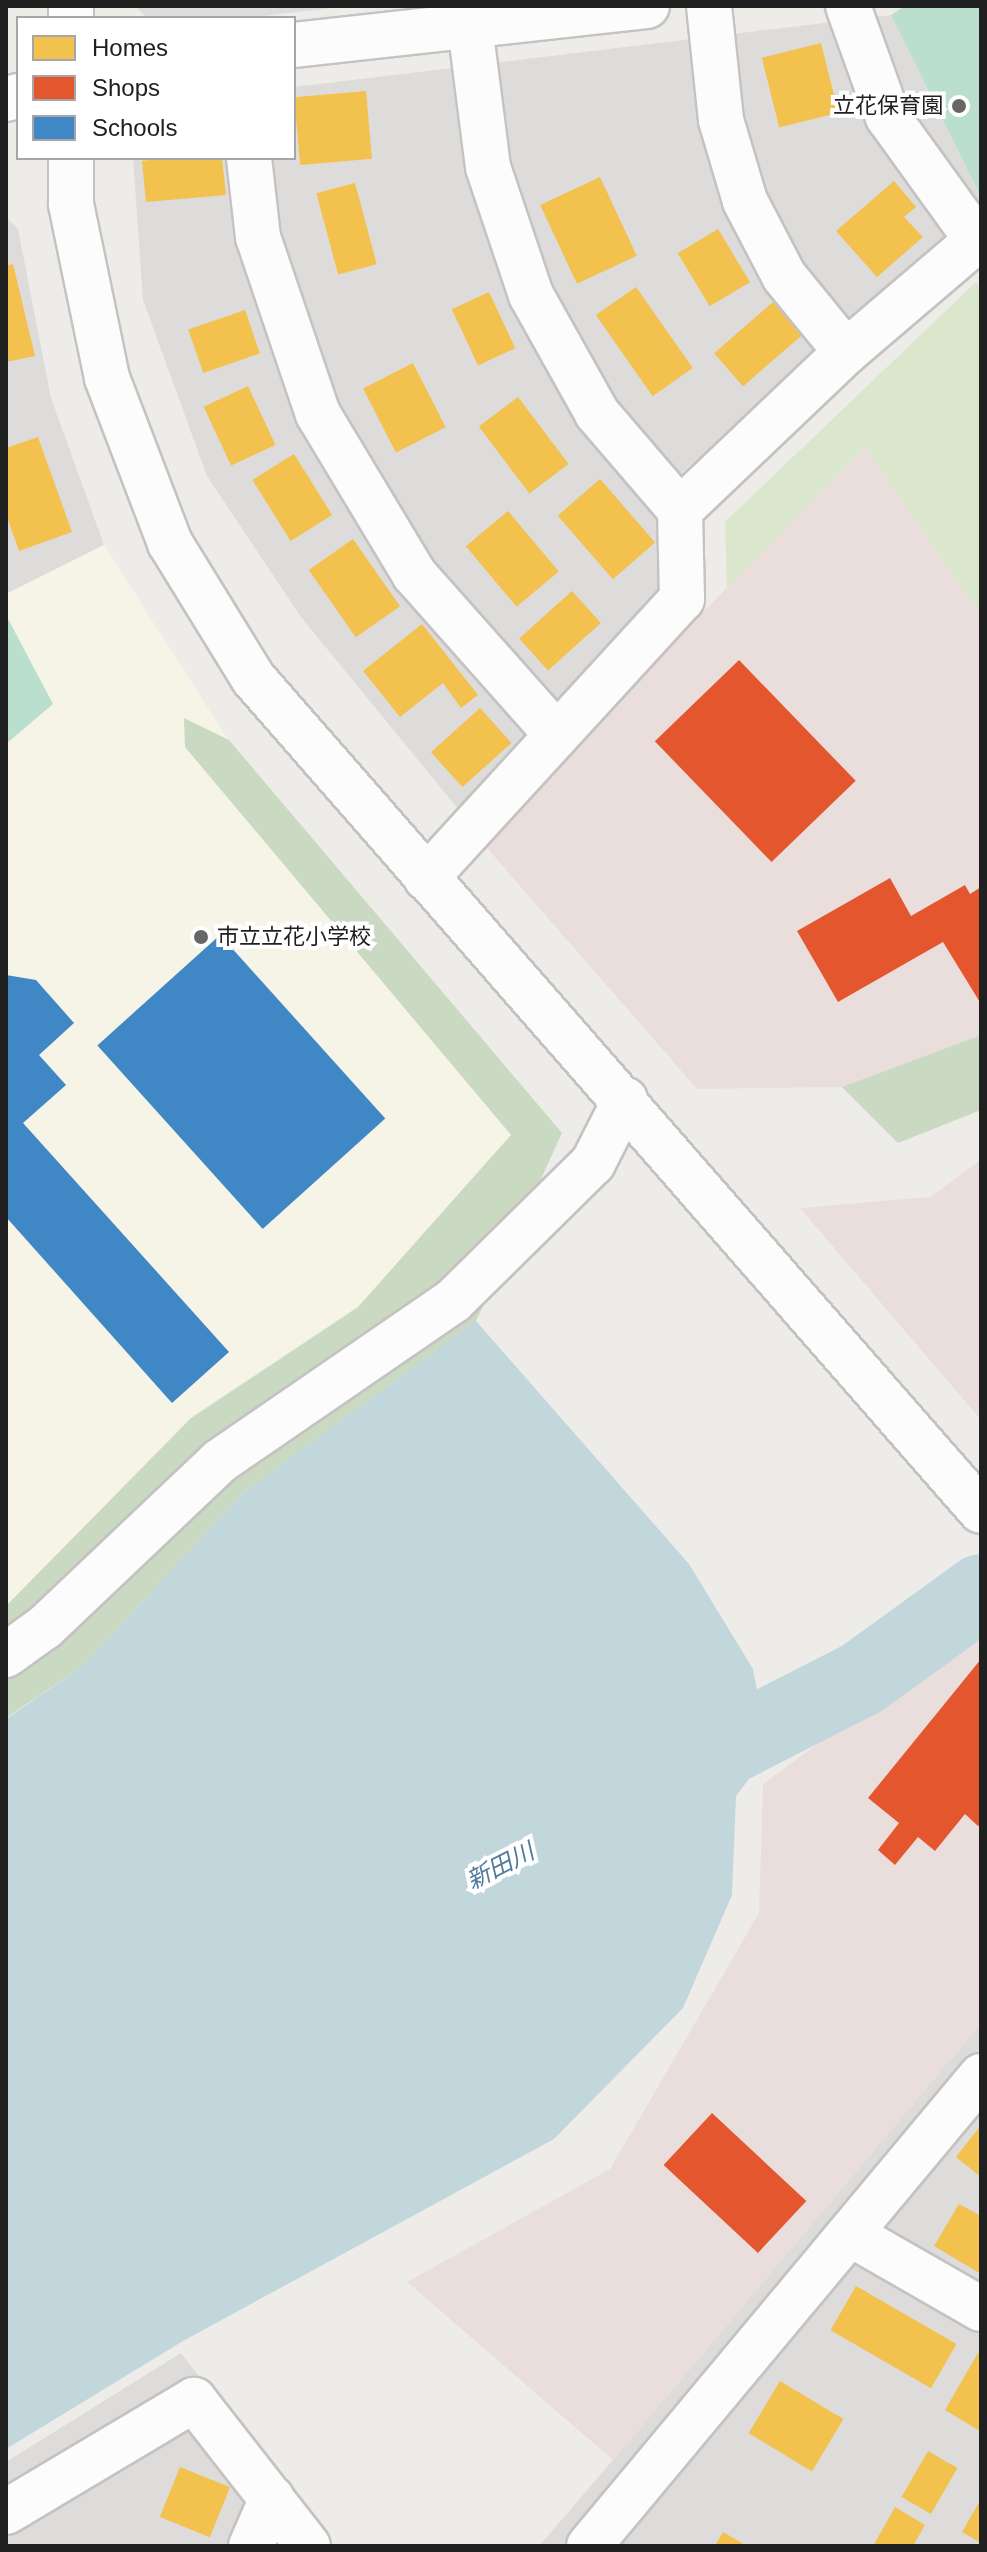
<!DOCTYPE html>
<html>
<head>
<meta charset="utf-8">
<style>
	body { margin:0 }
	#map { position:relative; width:987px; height:2552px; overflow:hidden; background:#eeece9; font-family:Arial,"Noto Sans JP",sans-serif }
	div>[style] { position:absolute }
	.residential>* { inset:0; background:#dddcda }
	.commercial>* { inset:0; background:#eadedc }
	.education>* { inset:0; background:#f5f4e7 }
	.grass>* { inset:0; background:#dbe7cc }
	.forest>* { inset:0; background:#cad9c2 }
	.pitch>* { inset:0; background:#badfcf }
	.water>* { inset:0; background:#c1d7dc }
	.homes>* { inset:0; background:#f2c14e; transform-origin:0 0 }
	.shops>* { inset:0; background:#e4572e; transform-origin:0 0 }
	.schools>* { inset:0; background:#3f88c5; transform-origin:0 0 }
	.river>* { height:76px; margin:-38px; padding:0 38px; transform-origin:38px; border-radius:38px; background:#c1d7dc }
	.roads { filter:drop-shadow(2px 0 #c4c3c1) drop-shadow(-2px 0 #c4c3c1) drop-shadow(0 2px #c4c3c1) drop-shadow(0 -2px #c4c3c1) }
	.minor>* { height:44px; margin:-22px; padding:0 22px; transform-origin:22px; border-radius:22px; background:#fcfcfc }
	.tertiary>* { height:44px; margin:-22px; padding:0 22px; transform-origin:22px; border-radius:22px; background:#fcfcfc }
	.dots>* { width:22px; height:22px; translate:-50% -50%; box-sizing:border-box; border:4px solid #fff; border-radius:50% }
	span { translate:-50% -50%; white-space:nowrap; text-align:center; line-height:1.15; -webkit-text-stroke:8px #fff; paint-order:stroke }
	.poi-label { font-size:22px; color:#202020 }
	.right { translate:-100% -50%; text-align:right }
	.left { translate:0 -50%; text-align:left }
	.water-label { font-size:24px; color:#54799d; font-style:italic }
	.frame { position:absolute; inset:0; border:8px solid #202020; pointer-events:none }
	.legend { position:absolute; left:16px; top:16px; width:280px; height:144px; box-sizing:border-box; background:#fff; border:2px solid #a6a6a6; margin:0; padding:10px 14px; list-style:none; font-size:24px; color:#202020 }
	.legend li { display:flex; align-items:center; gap:16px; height:40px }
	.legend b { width:40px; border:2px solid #a6a6a6 }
</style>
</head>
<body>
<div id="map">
	<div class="residential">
		<div style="clip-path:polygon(135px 6px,348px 6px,245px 18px,147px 18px)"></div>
		<div style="clip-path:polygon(891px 15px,981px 197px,981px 213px,665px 487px,658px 607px,459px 810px,301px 617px,207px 476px,143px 300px,133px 158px,294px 158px,294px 87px)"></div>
		<div style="clip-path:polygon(6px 217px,18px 229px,51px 398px,104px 545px,6px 594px)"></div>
		<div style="clip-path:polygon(981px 2023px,981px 2546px,539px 2546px,613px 2460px)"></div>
		<div style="clip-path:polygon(181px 2353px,333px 2546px,6px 2546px,6px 2462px)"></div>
	</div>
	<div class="commercial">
		<div style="clip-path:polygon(865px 447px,981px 615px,981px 1035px,842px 1087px,697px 1089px,480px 840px)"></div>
		<div style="clip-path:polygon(981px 1160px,981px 1420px,800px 1208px,930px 1197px)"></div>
		<div style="clip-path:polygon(981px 1623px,981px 2023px,613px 2460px,407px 2282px,610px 2169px,759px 1913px,763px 1784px)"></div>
	</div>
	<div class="education">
		<div style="clip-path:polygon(104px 545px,229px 741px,562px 1133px,6px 1636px,6px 594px)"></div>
	</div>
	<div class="grass">
		<div style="clip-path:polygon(976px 282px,981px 287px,981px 615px,865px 447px,727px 588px,725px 522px)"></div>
	</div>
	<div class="forest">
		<div style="clip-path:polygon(184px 718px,229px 740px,562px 1133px,476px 1321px,243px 1493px,83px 1666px,6px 1718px,6px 1606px,191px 1418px,358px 1307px,511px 1135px,185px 747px)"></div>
		<div style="clip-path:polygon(981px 1035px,981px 1110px,898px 1143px,842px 1087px)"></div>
	</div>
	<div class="pitch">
		<div style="clip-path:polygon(905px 6px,981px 6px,981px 197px,891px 15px)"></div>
		<div style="clip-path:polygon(6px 615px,53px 704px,6px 744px)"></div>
	</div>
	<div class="water">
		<div style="clip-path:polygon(476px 1321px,689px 1564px,753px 1669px,769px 1753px,736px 1796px,732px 1895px,683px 2008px,554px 2139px,183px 2341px,6px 2449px,6px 1719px,83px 1666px,243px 1493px)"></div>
	</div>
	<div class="homes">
		<div style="left:821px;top:43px;width:72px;height:61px;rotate:76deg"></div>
		<div style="left:366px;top:91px;width:68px;height:72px;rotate:85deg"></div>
		<div style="clip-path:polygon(163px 158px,222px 158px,226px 195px,146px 202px,142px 161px)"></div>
		<div style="left:600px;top:177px;width:87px;height:66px;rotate:65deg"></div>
		<div style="clip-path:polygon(894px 181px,916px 207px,904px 217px,923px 237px,877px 277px,836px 231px)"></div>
		<div style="left:355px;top:183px;width:84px;height:40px;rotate:75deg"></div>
		<div style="left:718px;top:229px;width:62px;height:47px;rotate:59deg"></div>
		<div style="clip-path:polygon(13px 264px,35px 356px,6px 362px,6px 266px)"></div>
		<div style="left:636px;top:287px;width:99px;height:49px;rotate:55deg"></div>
		<div style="left:489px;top:292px;width:62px;height:41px;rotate:65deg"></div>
		<div style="left:773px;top:302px;width:44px;height:78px;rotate:49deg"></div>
		<div style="left:245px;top:310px;width:46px;height:60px;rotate:71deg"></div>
		<div style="left:413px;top:363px;width:72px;height:56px;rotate:63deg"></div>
		<div style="left:248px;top:386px;width:65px;height:49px;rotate:65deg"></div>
		<div style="left:518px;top:397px;width:84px;height:49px;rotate:53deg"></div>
		<div style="clip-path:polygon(38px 437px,72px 532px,19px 551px,6px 514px,6px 448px)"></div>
		<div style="left:294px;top:454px;width:72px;height:49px;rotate:58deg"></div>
		<div style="left:600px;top:479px;width:84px;height:56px;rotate:49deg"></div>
		<div style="left:508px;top:511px;width:79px;height:55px;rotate:50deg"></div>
		<div style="left:353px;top:539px;width:82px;height:54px;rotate:55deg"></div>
		<div style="left:572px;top:591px;width:43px;height:71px;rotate:48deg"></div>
		<div style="clip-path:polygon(422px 624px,478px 695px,461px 708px,443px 683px,400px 717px,363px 671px)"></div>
		<div style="left:480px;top:708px;width:47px;height:66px;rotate:48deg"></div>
		<div style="clip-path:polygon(981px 2125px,981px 2177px,956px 2157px)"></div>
		<div style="clip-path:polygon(959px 2204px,981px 2216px,981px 2274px,934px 2246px)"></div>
		<div style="left:856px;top:2286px;width:116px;height:51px;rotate:30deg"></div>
		<div style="clip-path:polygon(978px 2353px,981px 2354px,980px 2431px,945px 2410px)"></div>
		<div style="left:780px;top:2381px;width:74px;height:61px;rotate:31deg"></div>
		<div style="left:928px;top:2451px;width:34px;height:53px;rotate:30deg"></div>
		<div style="left:180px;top:2467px;width:54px;height:54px;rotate:22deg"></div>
		<div style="clip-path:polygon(981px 2499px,981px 2543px,962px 2532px)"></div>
		<div style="clip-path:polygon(895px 2507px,925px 2525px,913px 2546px,873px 2546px)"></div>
		<div style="clip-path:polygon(723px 2532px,747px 2546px,715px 2546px)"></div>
	</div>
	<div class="shops">
		<div style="left:739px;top:660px;width:168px;height:117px;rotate:46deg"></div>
		<div style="clip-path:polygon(890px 878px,911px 916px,965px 885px,970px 894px,981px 887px,981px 1004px,943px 942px,838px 1002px,797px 931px)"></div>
		<div style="clip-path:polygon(981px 1659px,981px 1823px,978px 1826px,965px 1814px,935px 1851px,918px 1837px,895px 1865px,878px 1850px,899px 1823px,868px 1798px)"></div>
		<div style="left:712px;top:2113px;width:129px;height:71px;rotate:43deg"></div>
	</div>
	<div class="schools">
		<div style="left:220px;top:935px;width:247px;height:165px;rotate:48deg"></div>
		<div style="clip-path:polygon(6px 975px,36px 980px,74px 1023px,39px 1055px,66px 1085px,23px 1123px,229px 1352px,172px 1403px,6px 1217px)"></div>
	</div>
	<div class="river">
		<div style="left:675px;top:1774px;width:209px;rotate:-27.1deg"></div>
		<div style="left:861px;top:1679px;width:148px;rotate:-35.9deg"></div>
	</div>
	<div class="roads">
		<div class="minor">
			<div style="left:709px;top:6px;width:115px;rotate:84deg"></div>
			<div style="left:721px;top:120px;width:84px;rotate:73.5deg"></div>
			<div style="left:745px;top:201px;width:85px;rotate:62.5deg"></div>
			<div style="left:784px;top:276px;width:98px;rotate:50.8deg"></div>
			<div style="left:848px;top:6px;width:118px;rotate:70.2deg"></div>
			<div style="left:888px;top:117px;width:159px;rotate:54.2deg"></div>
			<div style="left:249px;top:158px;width:80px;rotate:83.5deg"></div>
			<div style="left:258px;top:237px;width:187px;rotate:71.3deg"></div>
			<div style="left:318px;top:414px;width:187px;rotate:59deg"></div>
			<div style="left:414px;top:574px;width:215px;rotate:48.4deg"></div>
			<div style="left:680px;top:510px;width:229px;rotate:-43.6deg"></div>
			<div style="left:846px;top:352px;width:171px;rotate:-40.5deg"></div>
			<div style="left:426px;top:878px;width:379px;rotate:-47.5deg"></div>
			<div style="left:682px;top:599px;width:89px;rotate:-91.3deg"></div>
			<div style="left:680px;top:510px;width:128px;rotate:-130.6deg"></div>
			<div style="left:597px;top:413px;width:135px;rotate:-119.2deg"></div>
			<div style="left:531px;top:295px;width:135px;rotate:-108.6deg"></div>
			<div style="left:488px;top:167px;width:142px;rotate:-97.3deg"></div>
			<div style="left:6px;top:1655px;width:48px;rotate:-35.7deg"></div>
			<div style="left:45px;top:1627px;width:241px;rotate:-43.5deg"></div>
			<div style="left:220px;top:1461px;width:283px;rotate:-34.5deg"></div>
			<div style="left:453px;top:1301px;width:197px;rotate:-44.6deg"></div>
			<div style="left:593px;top:1163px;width:71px;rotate:-63.1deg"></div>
			<div style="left:850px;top:2234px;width:151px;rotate:29.8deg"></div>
			<div style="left:6px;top:2512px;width:219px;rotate:-30.8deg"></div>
			<div style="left:194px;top:2400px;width:185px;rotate:52deg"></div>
			<div style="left:251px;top:2546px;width:52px;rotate:-66.4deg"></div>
			<div style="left:589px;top:2546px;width:612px;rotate:-50.17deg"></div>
		</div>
		<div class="tertiary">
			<div style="left:71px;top:6px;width:12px;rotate:90deg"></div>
			<div style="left:294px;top:45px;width:355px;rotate:-6.3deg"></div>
			<div style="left:6px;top:99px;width:12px;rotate:-14deg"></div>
			<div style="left:71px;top:158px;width:46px;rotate:90deg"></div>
			<div style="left:71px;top:204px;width:178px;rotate:78.3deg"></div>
			<div style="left:107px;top:378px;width:177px;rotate:69.1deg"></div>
			<div style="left:170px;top:543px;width:158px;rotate:58.4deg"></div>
			<div style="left:253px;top:678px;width:1106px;rotate:48.85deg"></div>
		</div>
	</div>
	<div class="dots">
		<div style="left:959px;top:106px;background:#686766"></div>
		<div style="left:201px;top:937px;background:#686766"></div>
	</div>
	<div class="poi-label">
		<span class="right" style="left:943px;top:106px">立花保育園</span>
		<span class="left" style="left:217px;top:937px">市立立花小学校</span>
	</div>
	<div class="water-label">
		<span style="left:500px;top:1866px;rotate:-27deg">新田川</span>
	</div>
	<div class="frame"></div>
	<ul class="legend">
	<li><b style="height:22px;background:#f2c14e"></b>Homes</li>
	<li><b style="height:22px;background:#e4572e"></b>Shops</li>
	<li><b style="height:22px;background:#3f88c5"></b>Schools</li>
	</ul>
</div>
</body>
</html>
